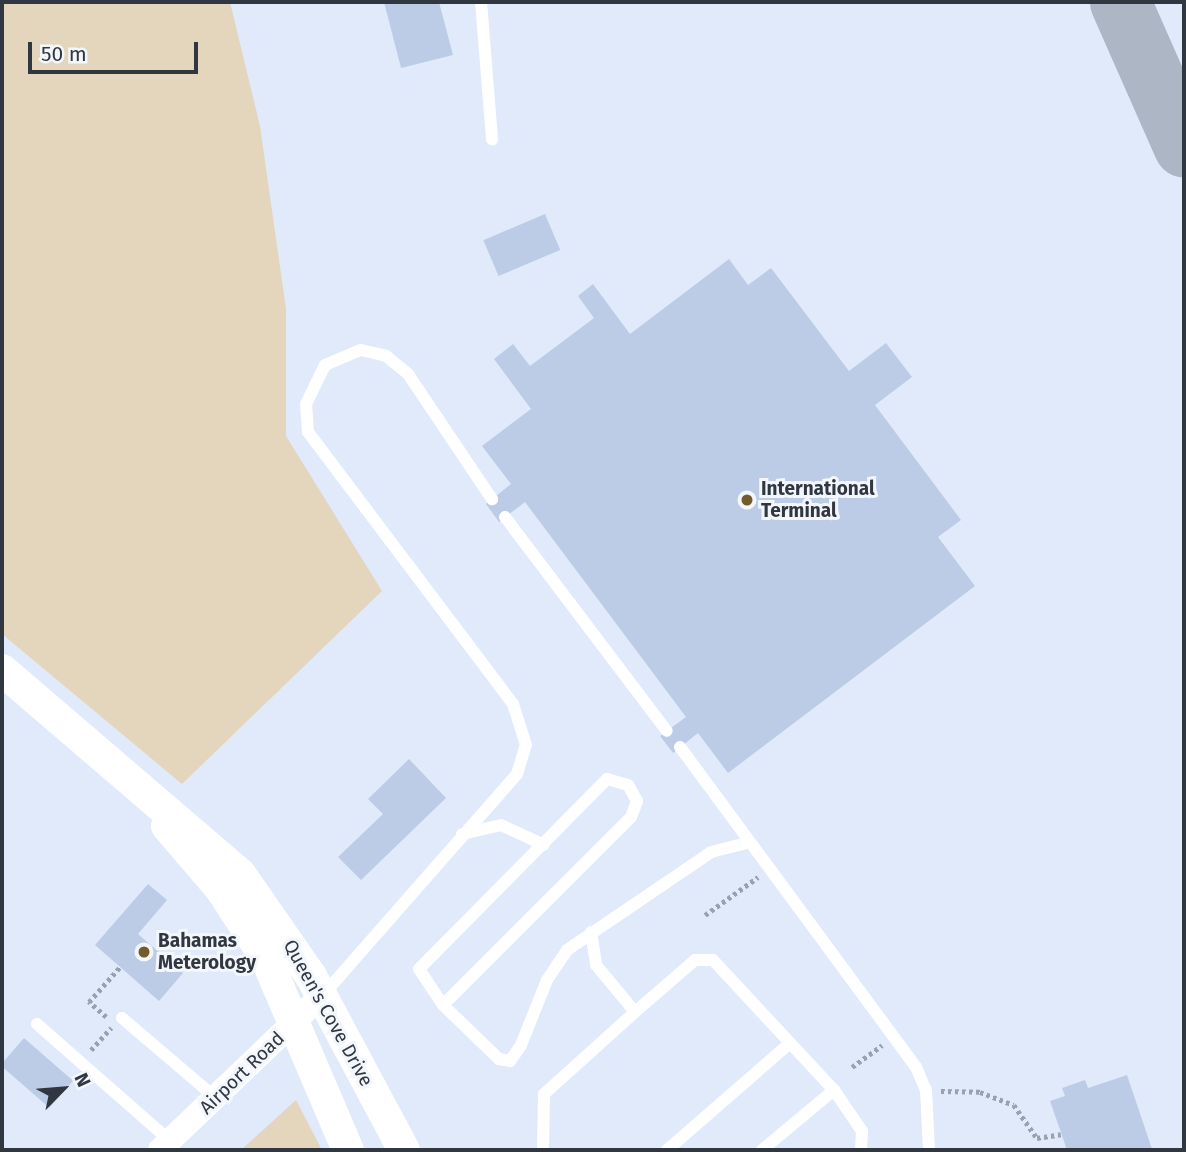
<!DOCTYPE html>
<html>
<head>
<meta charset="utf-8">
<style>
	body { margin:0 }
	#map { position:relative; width:1186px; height:1152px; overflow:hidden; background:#e0eafa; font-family:"Fira Sans",sans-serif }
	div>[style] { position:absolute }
	.green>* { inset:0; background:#e4d5bd }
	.taxiway>* { height:61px; margin:-30.5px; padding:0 30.5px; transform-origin:30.5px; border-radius:30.5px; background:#acb6c4 }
	.building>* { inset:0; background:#bdcce6; transform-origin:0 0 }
	.path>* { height:4.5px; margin-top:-2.25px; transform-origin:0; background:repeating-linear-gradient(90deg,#98a1ae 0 3.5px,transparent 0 7px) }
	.service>* { height:12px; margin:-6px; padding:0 6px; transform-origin:6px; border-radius:6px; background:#fff }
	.minor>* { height:24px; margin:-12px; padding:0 12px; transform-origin:12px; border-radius:12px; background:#fff }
	.tertiary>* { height:32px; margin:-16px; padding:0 16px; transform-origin:16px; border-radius:16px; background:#fff }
	.dots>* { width:19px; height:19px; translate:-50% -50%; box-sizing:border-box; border:4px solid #f3f7fc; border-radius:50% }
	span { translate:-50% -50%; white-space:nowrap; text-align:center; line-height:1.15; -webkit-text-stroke:6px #f3f7fc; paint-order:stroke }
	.poi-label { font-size:19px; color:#313741; font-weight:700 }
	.left { translate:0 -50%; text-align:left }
	.street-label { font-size:19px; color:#313741 }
	.frame { position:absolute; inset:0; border:4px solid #313741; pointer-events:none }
	.north { position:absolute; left:28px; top:1054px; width:70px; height:70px; -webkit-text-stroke:5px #f3f7fc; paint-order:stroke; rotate:65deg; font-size:19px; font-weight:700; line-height:28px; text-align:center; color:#313741 }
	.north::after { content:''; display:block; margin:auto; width:24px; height:32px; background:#313741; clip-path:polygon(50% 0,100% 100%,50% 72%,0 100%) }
	.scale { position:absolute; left:28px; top:42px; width:170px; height:32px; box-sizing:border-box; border:4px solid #313741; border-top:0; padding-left:9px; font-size:21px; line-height:24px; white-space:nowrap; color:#313741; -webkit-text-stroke:5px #f3f7fc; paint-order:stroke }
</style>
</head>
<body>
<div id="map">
	<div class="green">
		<div style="clip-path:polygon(2px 2px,230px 2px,260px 126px,286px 309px,286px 436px,382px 591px,182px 784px,2px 634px)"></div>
		<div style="clip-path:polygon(296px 1100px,322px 1150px,241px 1150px)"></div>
	</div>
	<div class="taxiway">
		<div style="left:1120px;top:2px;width:158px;rotate:66.2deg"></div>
	</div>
	<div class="building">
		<div style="clip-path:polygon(384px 2px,439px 2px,453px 55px,401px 68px)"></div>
		<div style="left:545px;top:214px;width:39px;height:67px;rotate:67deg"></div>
		<div style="clip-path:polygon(729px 259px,748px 285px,771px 268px,849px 371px,886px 343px,912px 377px,875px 405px,961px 520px,938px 537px,975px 586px,728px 773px,698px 733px,673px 753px,660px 736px,686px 717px,525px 502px,499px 522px,486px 504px,511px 484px,482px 446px,531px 409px,494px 359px,513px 344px,530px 366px,594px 318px,578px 296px,593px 284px,630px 334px)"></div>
		<div style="clip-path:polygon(409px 759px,446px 798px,361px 880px,338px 857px,383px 814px,368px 799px)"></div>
		<div style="clip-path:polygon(148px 884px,167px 900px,138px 934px,183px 973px,159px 1001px,95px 945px)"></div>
		<div style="left:24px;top:1038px;width:65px;height:36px;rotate:41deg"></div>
		<div style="clip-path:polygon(1127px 1075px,1152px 1149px,1067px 1150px,1050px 1101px,1065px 1096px,1062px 1088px,1085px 1080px,1088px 1088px)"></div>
	</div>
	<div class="path">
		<div style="left:705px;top:915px;width:65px;rotate:-35.6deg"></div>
		<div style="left:106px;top:1017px;width:23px;rotate:-139deg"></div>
		<div style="left:89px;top:1002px;width:47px;rotate:-48.5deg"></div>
		<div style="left:91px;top:1050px;width:30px;rotate:-48deg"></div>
		<div style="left:852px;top:1067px;width:37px;rotate:-36deg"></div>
		<div style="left:941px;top:1091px;width:39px;rotate:1deg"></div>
		<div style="left:980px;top:1092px;width:36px;rotate:21deg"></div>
		<div style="left:1014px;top:1105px;width:40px;rotate:55.1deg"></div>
		<div style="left:1037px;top:1138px;width:24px;rotate:-9deg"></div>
	</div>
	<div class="service">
		<div style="left:481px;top:2px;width:138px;rotate:85.4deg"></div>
		<div style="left:505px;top:517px;width:268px;rotate:52.9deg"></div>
		<div style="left:680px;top:747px;width:398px;rotate:53.6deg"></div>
		<div style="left:916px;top:1067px;width:25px;rotate:67deg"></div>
		<div style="left:926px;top:1090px;width:60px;rotate:87.1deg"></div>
		<div style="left:462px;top:834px;width:40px;rotate:-13deg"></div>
		<div style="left:501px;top:825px;width:47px;rotate:24.9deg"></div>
		<div style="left:591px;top:932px;width:33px;rotate:81deg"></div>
		<div style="left:596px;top:965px;width:61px;rotate:50.3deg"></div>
		<div style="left:635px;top:1012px;width:79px;rotate:-40.9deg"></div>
		<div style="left:695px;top:960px;width:18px"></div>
		<div style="left:713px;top:960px;width:178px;rotate:47.1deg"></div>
		<div style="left:834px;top:1090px;width:50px;rotate:55.7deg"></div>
		<div style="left:862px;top:1131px;width:19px;rotate:93deg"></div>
		<div style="left:323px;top:995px;width:294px;rotate:-48.7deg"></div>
		<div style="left:517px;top:774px;width:30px;rotate:-73deg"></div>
		<div style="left:526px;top:745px;width:43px;rotate:-107.6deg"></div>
		<div style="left:513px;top:704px;width:341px;rotate:-127deg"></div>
		<div style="left:308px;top:432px;width:28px;rotate:-94deg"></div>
		<div style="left:306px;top:404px;width:43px;rotate:-64deg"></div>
		<div style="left:325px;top:365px;width:39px;rotate:-23deg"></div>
		<div style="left:361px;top:350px;width:26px;rotate:13deg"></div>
		<div style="left:386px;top:356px;width:28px;rotate:39deg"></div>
		<div style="left:408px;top:374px;width:151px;rotate:56.1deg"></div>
		<div style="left:443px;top:1005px;width:266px;rotate:-45deg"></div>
		<div style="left:631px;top:817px;width:17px;rotate:-69deg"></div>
		<div style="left:637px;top:801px;width:18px;rotate:-119deg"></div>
		<div style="left:628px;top:785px;width:22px;rotate:-164deg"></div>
		<div style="left:607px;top:779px;width:267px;rotate:134.7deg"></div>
		<div style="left:419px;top:969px;width:43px;rotate:56.3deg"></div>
		<div style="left:443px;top:1005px;width:78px;rotate:44deg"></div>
		<div style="left:499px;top:1059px;width:11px;rotate:10deg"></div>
		<div style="left:510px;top:1061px;width:19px;rotate:-55deg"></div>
		<div style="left:521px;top:1045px;width:70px;rotate:-68.2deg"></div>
		<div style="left:547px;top:980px;width:36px;rotate:-56deg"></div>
		<div style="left:567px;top:950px;width:174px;rotate:-34.2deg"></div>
		<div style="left:711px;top:852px;width:37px;rotate:-14deg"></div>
		<div style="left:122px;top:1018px;width:123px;rotate:40.4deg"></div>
		<div style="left:37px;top:1024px;width:177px;rotate:41.3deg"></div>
		<div style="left:543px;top:1150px;width:56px;rotate:-89deg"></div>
		<div style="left:544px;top:1094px;width:122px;rotate:-42deg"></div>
		<div style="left:667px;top:1150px;width:163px;rotate:-41deg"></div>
		<div style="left:762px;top:1150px;width:94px;rotate:-39.8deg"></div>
	</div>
	<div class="minor">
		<div style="left:160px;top:1150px;width:224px;rotate:-43.7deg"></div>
	</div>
	<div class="tertiary">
		<div style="left:2px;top:670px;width:313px;rotate:40.6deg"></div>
		<div style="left:240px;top:874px;width:124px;rotate:55.2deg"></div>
		<div style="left:311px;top:976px;width:197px;rotate:61.9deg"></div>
		<div style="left:167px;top:826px;width:83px;rotate:49.4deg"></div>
		<div style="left:221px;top:889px;width:82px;rotate:56.9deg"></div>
		<div style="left:266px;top:958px;width:209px;rotate:66.9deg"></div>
	</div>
	<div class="dots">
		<div style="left:747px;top:500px;background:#755a2c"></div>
		<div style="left:144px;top:952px;background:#755a2c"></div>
	</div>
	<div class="poi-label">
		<span class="left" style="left:761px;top:500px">International<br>Terminal</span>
		<span class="left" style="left:158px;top:952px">Bahamas<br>Meterology</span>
	</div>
	<div class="street-label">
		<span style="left:328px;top:1013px;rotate:61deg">Queen's Cove Drive</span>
		<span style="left:242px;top:1073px;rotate:-44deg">Airport Road</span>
	</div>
	<div class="frame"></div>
	<div class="north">N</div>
	<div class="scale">50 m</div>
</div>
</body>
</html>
